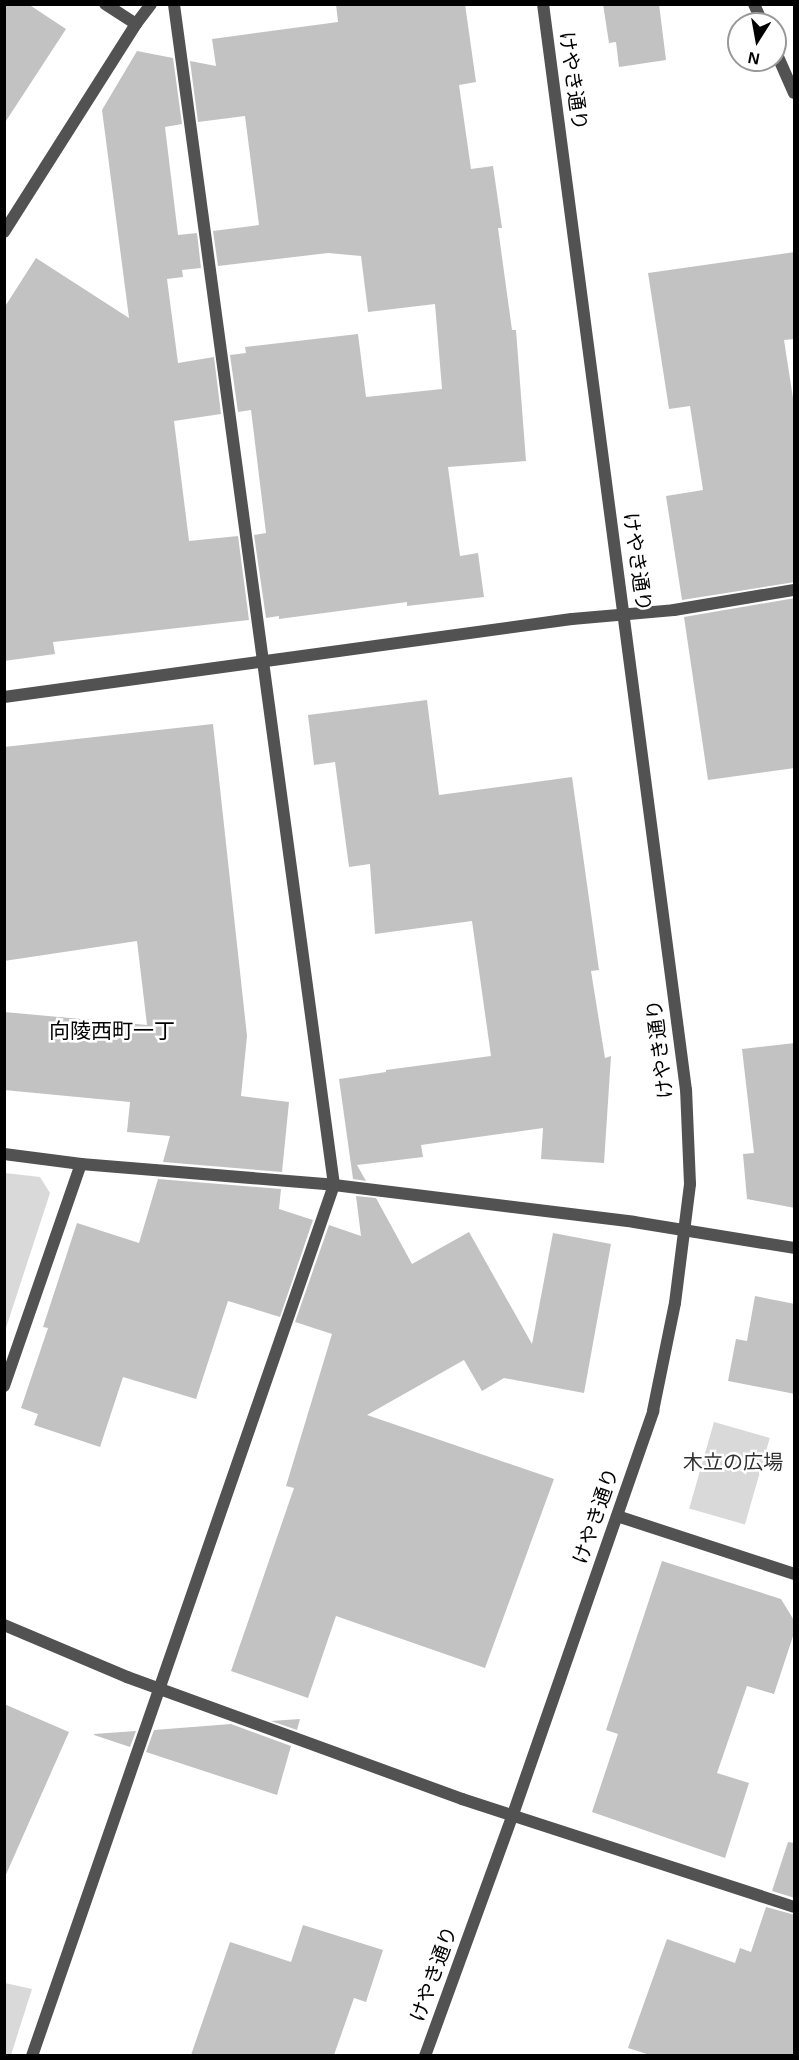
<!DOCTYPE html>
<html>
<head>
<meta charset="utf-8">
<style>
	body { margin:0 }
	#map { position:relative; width:799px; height:2060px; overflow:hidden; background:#fff; font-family:Arial,"Noto Sans JP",sans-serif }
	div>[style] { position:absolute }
	.green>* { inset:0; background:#d9d9d9; transform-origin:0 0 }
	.building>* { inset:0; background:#c2c2c2 }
	.minor>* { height:12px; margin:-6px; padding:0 6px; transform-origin:6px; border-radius:6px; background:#525252 }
	.tertiary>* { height:12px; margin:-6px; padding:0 6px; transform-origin:6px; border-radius:6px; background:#525252 }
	span { translate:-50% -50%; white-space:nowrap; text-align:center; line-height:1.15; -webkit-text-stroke:5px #fff; paint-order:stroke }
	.street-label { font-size:20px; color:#000 }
	.park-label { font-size:20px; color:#303030 }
	.neighbourhood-label { font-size:21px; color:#000 }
	.frame { position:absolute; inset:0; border:6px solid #000; pointer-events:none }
	.north { position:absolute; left:727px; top:12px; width:60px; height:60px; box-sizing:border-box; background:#fff; border:2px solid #999; border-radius:50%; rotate:191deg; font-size:16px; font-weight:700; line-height:24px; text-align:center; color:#000 }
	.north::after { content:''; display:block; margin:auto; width:21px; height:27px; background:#000; clip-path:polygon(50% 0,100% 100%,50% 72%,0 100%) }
</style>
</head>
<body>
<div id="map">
	<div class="green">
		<div style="clip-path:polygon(5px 1173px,40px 1177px,50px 1193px,5px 1331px)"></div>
		<div style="left:714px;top:1422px;width:58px;height:90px;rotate:16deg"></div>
		<div style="clip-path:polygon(5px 1983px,32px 1989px,11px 2055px,5px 2055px)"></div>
	</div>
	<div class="building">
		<div style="clip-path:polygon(4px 4px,28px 4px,66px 29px,4px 124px)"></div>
		<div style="clip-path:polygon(336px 4px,465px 4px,476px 82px,459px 85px,471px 169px,493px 166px,502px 228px,498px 228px,512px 330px,516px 330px,526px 461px,448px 467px,460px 556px,478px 553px,484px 597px,407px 606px,407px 602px,279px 619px,279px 616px,266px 618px,254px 535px,266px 533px,251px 410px,238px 412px,230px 355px,246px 353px,245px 347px,358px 334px,366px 397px,442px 389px,435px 304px,368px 312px,361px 256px,328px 253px,218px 266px,213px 231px,259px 225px,245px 116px,198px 122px,190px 61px,216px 66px,212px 39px,338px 22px)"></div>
		<div style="clip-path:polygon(603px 4px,659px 4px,666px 60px,619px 67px,616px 42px,609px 43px)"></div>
		<div style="clip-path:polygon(137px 51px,173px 58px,182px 124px,165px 127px,178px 235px,197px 233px,201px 268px,182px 270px,183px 277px,167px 279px,178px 363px,214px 357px,221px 414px,174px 421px,189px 541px,238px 536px,249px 620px,53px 642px,55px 654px,4px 661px,4px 308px,36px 258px,129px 318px,102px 110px)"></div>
		<div style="clip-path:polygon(795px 252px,795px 339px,784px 340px,795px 411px,795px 582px,682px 600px,666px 496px,703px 490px,690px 406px,669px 409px,648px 273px)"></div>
		<div style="clip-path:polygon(795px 598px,795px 768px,708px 780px,684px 617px)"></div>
		<div style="clip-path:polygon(427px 700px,439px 795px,572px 777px,599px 970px,591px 971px,605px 1058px,611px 1056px,604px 1163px,541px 1159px,543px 1128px,421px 1145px,423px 1157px,357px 1165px,366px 1181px,353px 1179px,339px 1079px,386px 1072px,386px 1070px,491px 1056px,472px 921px,375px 934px,370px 864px,349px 867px,335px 762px,314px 765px,308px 715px)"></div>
		<div style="clip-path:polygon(213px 724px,247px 1036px,241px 1096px,289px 1102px,282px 1172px,163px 1162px,170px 1136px,127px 1132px,130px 1102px,4px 1090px,4px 1012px,147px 1025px,137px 941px,4px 961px,4px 747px)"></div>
		<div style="clip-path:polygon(795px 1043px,795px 1208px,747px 1199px,743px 1154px,754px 1153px,742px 1049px)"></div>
		<div style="clip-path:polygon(158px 1179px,281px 1189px,279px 1209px,313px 1220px,280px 1317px,228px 1301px,196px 1399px,123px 1377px,100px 1447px,34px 1425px,38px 1414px,21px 1408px,48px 1328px,43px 1327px,77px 1223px,139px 1243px)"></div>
		<div style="clip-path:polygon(356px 1196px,376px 1198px,412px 1264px,469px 1232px,532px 1344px,553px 1233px,611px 1244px,584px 1393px,504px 1378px,482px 1391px,464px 1360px,367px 1415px,554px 1479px,485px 1668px,336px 1616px,308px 1698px,231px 1671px,294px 1488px,286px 1486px,332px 1334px,295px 1322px,329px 1225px,361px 1236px)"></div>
		<div style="clip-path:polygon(755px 1296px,795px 1304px,795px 1394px,728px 1381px,736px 1339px,747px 1341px)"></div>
		<div style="clip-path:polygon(662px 1561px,781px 1599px,795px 1622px,795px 1630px,774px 1694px,747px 1686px,717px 1773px,749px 1783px,725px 1858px,592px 1812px,618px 1734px,606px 1730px)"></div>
		<div style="clip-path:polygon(4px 1704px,69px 1732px,4px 1879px)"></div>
		<div style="clip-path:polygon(300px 1719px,297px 1730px,271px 1721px)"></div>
		<div style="clip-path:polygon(231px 1724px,291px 1746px,277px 1795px,146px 1752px,154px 1730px)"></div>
		<div style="clip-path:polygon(136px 1731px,130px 1747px,94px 1735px,94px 1734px)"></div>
		<div style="clip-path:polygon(788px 1842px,795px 1843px,795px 1898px,772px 1891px)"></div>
		<div style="clip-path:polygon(766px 1907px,795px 1915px,795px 2055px,650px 2055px,628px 2048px,667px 1939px,735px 1963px,740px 1948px,751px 1952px)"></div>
		<div style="clip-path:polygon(303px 1925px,383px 1950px,366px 2002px,354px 1998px,334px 2055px,191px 2055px,230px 1942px,291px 1962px)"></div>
	</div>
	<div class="minor">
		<div style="left:754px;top:4px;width:22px;rotate:66deg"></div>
		<div style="left:136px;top:24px;width:25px;rotate:-53deg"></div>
		<div style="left:775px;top:50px;width:47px;rotate:66.2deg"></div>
		<div style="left:4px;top:232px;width:246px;rotate:-57.6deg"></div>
		<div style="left:136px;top:24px;width:37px;rotate:-147deg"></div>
		<div style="left:4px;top:697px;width:573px;rotate:-7.82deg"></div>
		<div style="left:572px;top:619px;width:102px;rotate:-5deg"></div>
		<div style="left:674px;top:610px;width:122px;rotate:-9.5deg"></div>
		<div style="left:4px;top:1154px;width:78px;rotate:7.4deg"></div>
		<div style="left:81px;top:1164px;width:254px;rotate:4.7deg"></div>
		<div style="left:334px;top:1185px;width:302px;rotate:7deg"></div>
		<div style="left:634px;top:1222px;width:162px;rotate:9.2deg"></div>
		<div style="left:4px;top:1386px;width:235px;rotate:-70.9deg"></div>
		<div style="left:617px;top:1516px;width:186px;rotate:18.1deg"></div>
		<div style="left:4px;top:1625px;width:134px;rotate:22.9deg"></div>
		<div style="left:127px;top:1677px;width:357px;rotate:20deg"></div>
		<div style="left:462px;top:1799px;width:349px;rotate:18deg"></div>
		<div style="left:32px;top:2056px;width:922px;rotate:-70.88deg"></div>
		<div style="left:334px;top:1185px;width:1192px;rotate:-97.72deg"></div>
	</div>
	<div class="tertiary">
		<div style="left:425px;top:2056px;width:254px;rotate:-70deg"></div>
		<div style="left:512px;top:1817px;width:430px;rotate:-70.8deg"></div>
		<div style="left:653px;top:1411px;width:110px;rotate:-78.5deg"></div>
		<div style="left:675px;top:1303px;width:120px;rotate:-82.8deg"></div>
		<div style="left:690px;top:1184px;width:94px;rotate:-92.4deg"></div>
		<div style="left:686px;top:1090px;width:1095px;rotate:-97.5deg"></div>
	</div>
	<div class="street-label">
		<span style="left:573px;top:81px;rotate:82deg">けやき通り</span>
		<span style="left:637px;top:562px;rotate:82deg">けやき通り</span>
		<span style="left:660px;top:1049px;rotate:-97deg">けやき通り</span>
		<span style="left:596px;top:1516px;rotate:-71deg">けやき通り</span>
		<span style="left:434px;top:1974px;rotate:-70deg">けやき通り</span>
	</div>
	<div class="park-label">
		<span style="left:733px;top:1462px">木立の広場</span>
	</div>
	<div class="neighbourhood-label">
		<span style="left:112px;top:1031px">向陵西町一丁</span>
	</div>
	<div class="frame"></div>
	<div class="north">N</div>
</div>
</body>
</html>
